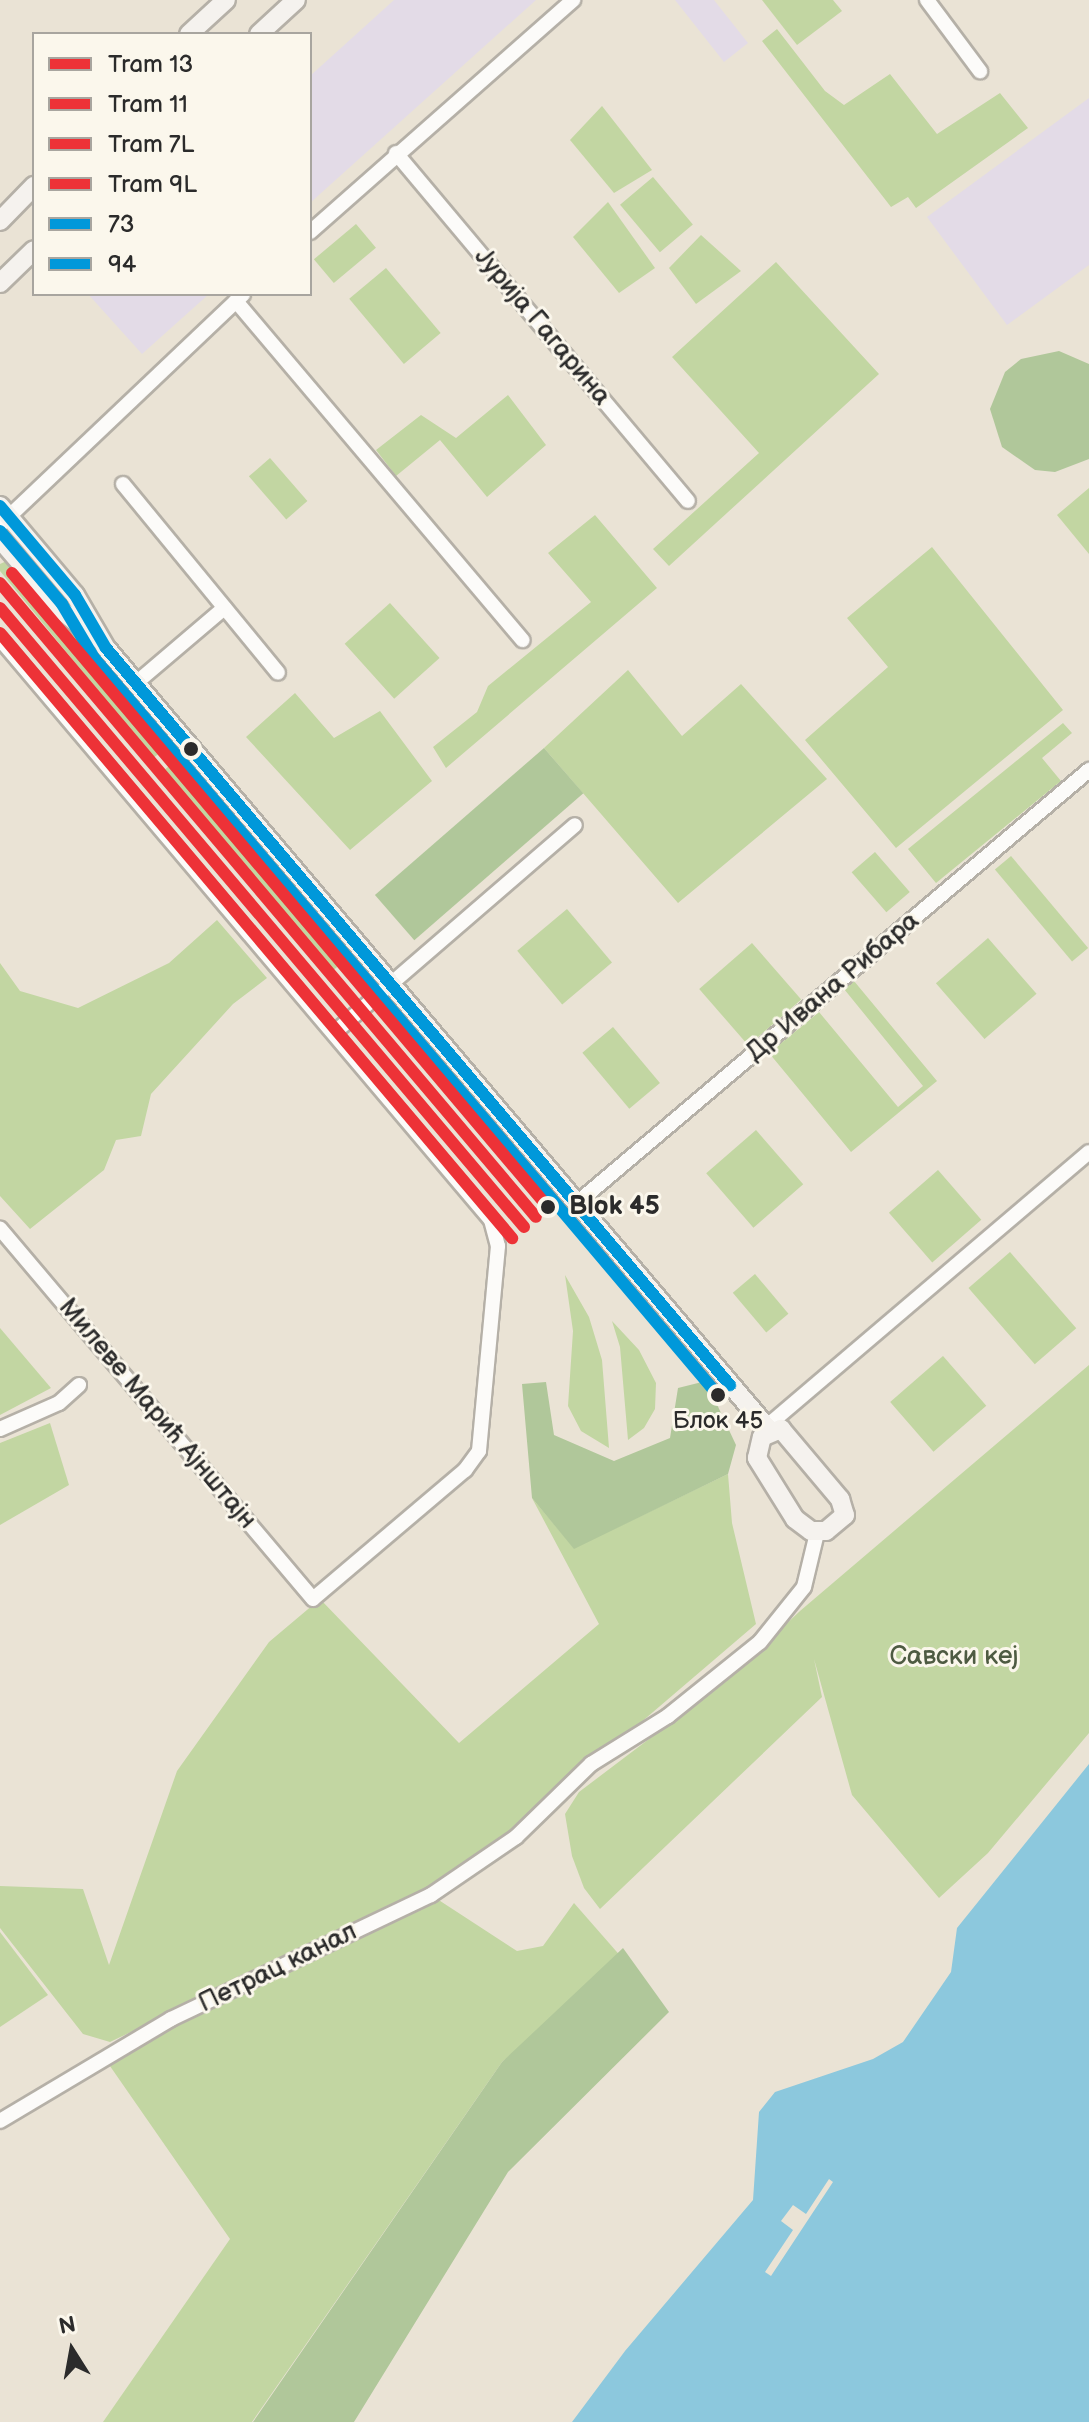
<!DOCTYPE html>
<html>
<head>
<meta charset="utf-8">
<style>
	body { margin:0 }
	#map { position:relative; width:1089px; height:2422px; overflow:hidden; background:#eae3d5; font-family:"Balsamiq Sans",sans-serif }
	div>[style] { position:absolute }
	.built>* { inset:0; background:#e3dbe7 }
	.green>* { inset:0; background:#c2d6a2; transform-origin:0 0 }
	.forest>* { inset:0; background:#b0c79a; transform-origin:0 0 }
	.water>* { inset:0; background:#8cc8dd }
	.pier>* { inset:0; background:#eae3d5 }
	.roads { filter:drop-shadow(2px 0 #b5b0a7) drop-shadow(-2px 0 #b5b0a7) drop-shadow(0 2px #b5b0a7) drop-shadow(0 -2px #b5b0a7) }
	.street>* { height:14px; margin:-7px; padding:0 7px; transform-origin:7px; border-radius:7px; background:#fcfbf9 }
	.secondary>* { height:18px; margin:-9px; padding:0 9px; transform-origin:9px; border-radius:9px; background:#f5f2ee }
	.bus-1>* { height:12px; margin:-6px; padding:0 6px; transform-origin:6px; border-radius:6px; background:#0098da }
	.bus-2>* { height:12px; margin:-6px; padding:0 6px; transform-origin:6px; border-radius:6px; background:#0098da }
	.tram-1>* { height:12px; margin:-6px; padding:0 6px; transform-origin:6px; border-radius:6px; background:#ed3237 }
	.tram-2>* { height:12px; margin:-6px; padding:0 6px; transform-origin:6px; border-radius:6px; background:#ed3237 }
	.tram-3>* { height:12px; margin:-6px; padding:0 6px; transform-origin:6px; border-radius:6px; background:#ed3237 }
	.tram-4>* { height:12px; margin:-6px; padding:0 6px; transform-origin:6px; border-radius:6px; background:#ed3237 }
	.dots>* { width:22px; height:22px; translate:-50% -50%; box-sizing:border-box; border:4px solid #fbf7ec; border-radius:50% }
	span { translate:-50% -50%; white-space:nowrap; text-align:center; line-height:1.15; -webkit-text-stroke:6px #fbf7ec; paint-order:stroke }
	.bus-label { font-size:24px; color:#2b2b2b }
	.street-label { font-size:26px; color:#2b2b2b }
	.stop-label { font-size:26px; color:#2b2b2b; font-weight:700 }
	.left { translate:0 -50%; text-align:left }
	.park-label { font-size:26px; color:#4e5b42 }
	.legend { position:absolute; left:32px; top:32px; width:280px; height:264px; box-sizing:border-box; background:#fbf7ec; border:2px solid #a8a59f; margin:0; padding:10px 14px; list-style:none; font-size:24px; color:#2b2b2b }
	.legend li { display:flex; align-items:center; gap:16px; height:40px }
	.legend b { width:40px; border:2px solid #a8a59f }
	.north { position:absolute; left:32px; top:2310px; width:80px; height:80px; -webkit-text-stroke:6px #fbf7ec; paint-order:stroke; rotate:349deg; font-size:22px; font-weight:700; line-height:32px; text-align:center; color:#2b2b2b }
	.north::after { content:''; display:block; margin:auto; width:28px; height:36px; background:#2b2b2b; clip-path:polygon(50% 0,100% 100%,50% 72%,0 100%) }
</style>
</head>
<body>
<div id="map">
	<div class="built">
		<div style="clip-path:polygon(394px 0,536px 0,310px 203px,310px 76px)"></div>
		<div style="clip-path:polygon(675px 0,714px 0,748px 43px,724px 62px)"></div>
		<div style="clip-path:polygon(1089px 98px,1089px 265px,1007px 325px,927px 217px)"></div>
		<div style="clip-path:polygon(88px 294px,209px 294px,142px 354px)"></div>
	</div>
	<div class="green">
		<div style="clip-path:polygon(762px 0,833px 0,842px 11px,797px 45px)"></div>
		<div style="clip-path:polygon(777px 29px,825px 91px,844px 105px,890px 74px,937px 134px,1000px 93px,1028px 128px,916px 208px,908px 197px,891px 207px,762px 41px)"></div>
		<div style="clip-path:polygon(602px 106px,652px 170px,614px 193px,570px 140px)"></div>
		<div style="left:653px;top:177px;width:62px;height:43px;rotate:50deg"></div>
		<div style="clip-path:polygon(608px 202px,655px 268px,619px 293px,573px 237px)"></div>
		<div style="left:356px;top:224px;width:31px;height:55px;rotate:50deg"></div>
		<div style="clip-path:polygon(701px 235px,741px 271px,696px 304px,669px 268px)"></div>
		<div style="clip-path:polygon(776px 262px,879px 374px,669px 566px,653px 549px,759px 453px,672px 357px)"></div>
		<div style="left:386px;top:268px;width:85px;height:48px;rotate:50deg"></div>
		<div style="clip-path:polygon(508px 395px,546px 445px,487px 497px,440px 440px,396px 476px,376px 450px,421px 415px,456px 438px)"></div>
		<div style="left:270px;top:458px;width:57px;height:28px;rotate:49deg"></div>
		<div style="clip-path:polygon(1089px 488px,1089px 554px,1057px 515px)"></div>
		<div style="clip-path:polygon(595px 515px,657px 588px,446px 768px,433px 747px,477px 712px,488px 686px,591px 602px,548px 553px)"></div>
		<div style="clip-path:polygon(932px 547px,1063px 710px,896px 848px,805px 740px,888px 667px,847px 618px)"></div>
		<div style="clip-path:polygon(11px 559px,171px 745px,153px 758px,0 571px,0 564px)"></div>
		<div style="left:390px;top:603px;width:74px;height:61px;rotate:48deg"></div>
		<div style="clip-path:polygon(628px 670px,682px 736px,741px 684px,827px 779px,678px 903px,544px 748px)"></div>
		<div style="clip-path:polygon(295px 693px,334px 738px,380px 711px,432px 781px,350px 850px,246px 737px)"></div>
		<div style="clip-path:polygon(1063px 723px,1072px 733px,1042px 758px,1061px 781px,936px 883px,908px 849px)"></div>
		<div style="left:181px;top:756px;width:262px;height:23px;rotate:50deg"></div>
		<div style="left:875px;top:852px;width:53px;height:31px;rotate:49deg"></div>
		<div style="left:1011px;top:856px;width:120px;height:21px;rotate:50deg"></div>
		<div style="left:567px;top:909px;width:70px;height:65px;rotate:50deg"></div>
		<div style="clip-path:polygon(217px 920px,267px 978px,233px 1004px,151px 1094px,141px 1136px,116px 1140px,104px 1170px,30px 1229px,0 1196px,0 963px,20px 991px,78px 1008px,169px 963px)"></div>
		<div style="left:988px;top:938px;width:74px;height:69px;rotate:49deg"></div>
		<div style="left:752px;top:943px;width:75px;height:70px;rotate:49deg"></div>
		<div style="clip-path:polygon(854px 981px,937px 1081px,851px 1152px,769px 1053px,819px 1012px,898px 1107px,923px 1086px,844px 989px)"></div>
		<div style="left:396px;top:1012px;width:189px;height:14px;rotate:50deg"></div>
		<div style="left:613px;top:1027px;width:73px;height:40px;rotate:50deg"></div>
		<div style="left:756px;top:1130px;width:72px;height:66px;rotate:49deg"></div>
		<div style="left:938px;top:1170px;width:66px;height:65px;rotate:49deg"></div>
		<div style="left:1010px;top:1252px;width:101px;height:55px;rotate:49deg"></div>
		<div style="left:755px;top:1274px;width:52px;height:29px;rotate:50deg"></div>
		<div style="clip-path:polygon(565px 1275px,589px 1317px,602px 1360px,609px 1448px,581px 1431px,568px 1406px,573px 1331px)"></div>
		<div style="clip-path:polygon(612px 1321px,639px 1350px,656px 1383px,655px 1409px,644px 1428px,628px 1440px,620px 1347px)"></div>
		<div style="clip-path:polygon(0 1328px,51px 1388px,0 1415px)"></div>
		<div style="left:943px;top:1356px;width:66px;height:70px;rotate:49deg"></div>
		<div style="clip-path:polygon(1089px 1365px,1089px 1733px,988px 1853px,939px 1898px,852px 1795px,814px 1659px,822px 1697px,600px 1909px,584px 1888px,572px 1856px,565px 1814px,579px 1792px,727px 1680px,800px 1611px)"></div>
		<div style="clip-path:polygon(50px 1423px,69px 1485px,0 1525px,0 1443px)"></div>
		<div style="clip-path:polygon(728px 1474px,732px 1523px,756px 1624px,467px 1871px,110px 2042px,83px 2034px,0 1928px,0 1886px,83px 1889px,109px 1965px,177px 1771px,269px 1642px,320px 1599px,459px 1743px,599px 1624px,532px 1498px,574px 1548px)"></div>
		<div style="clip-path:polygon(431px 1895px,517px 1951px,543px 1946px,574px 1903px,623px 1959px,502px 2062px,252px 2422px,103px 2422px,230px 2239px,103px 2056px)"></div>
		<div style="clip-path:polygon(0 1932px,48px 1995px,0 2027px)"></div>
	</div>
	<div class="forest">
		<div style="clip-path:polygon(1059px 351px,1089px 364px,1089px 459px,1055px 472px,1035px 470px,1002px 447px,990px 409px,1005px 372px,1021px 359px)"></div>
		<div style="left:544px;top:748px;width:60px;height:224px;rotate:49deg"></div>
		<div style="clip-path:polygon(706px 1381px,736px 1445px,728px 1474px,574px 1549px,532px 1498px,522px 1384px,546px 1382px,554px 1435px,614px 1461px,670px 1438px,678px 1388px)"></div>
		<div style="clip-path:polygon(623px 1948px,669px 2012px,508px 2172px,354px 2422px,253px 2422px,502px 2062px)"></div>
	</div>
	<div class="water">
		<div style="clip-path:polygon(1089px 1764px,1089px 2422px,572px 2422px,625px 2351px,753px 2200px,759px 2112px,775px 2092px,873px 2059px,903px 2042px,951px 1972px,957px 1928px)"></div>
	</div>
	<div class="pier">
		<div style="clip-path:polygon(829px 2179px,833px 2182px,771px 2276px,765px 2272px,793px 2230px,781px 2221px,793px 2205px,806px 2214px)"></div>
	</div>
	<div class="roads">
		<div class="street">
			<div style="left:927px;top:0;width:89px;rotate:53.3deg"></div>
			<div style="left:396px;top:153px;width:454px;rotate:50deg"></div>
			<div style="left:310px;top:232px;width:351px;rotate:-41.4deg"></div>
			<div style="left:236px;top:301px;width:444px;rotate:49.8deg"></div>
			<div style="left:123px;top:484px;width:244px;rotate:50.6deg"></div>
			<div style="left:0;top:525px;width:335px;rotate:-43.5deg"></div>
			<div style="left:0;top:639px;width:761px;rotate:49.8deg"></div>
			<div style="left:491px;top:1220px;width:27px;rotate:75deg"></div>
			<div style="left:498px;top:1246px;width:206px;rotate:95.3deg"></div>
			<div style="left:479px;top:1451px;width:24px;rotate:126deg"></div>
			<div style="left:465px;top:1470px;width:199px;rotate:139.7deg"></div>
			<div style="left:313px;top:1599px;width:485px;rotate:-130.2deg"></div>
			<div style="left:136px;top:683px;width:116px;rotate:-40.4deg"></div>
			<div style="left:334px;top:1033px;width:318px;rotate:-40.8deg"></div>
			<div style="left:577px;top:1203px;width:671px;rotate:-40.22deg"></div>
			<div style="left:766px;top:1427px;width:424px;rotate:-40.4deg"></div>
			<div style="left:0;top:1429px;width:64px;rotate:-23.8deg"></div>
			<div style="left:59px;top:1403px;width:27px;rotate:-42deg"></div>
			<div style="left:0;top:2121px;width:199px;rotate:-30.8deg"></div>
			<div style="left:171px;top:2019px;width:288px;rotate:-25.5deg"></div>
			<div style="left:431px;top:1895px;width:103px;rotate:-34.3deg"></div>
			<div style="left:516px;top:1837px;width:105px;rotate:-44.2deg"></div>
			<div style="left:591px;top:1764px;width:91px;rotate:-31.9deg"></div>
			<div style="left:668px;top:1716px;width:118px;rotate:-38.8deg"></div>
			<div style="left:760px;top:1642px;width:70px;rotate:-51.3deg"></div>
			<div style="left:804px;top:1587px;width:56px;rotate:-76.5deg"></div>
		</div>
		<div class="secondary">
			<div style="left:189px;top:34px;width:50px;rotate:-42.6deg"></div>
			<div style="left:259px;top:34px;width:50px;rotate:-42.6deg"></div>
			<div style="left:0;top:221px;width:49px;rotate:-45.8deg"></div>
			<div style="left:0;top:283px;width:47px;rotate:-44.1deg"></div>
			<div style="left:0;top:506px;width:116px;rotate:49.9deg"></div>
			<div style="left:75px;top:595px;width:61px;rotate:59.7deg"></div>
			<div style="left:106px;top:648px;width:1027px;rotate:49.7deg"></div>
			<div style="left:0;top:539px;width:92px;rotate:49.4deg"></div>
			<div style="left:60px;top:609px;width:45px;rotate:39.6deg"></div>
			<div style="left:781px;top:1429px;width:92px;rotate:49.9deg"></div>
			<div style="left:840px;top:1499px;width:17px;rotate:73deg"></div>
			<div style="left:845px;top:1515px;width:25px;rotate:140deg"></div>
			<div style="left:826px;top:1531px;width:15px;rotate:180deg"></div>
			<div style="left:811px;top:1531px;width:20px;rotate:-143deg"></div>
			<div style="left:795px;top:1519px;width:72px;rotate:-121.9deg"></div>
			<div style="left:757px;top:1458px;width:22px;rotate:-77deg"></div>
			<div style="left:762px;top:1437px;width:21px;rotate:-23deg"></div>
		</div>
	</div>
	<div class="bus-1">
		<div style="left:0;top:506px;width:116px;rotate:49.9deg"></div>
		<div style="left:75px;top:595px;width:61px;rotate:59.7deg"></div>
		<div style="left:106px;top:648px;width:966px;rotate:49.75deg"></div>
	</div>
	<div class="bus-2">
		<div style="left:0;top:531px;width:96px;rotate:49.7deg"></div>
		<div style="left:62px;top:604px;width:63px;rotate:59.3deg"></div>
		<div style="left:94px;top:658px;width:966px;rotate:49.75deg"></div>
	</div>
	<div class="tram-1">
		<div style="left:0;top:583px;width:830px;rotate:49.79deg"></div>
	</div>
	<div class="tram-2">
		<div style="left:0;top:608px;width:811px;rotate:49.75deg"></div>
	</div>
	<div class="tram-3">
		<div style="left:12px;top:573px;width:830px;rotate:49.79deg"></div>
	</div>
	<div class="tram-4">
		<div style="left:0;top:633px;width:793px;rotate:49.76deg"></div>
	</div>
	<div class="dots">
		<div style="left:191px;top:749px;background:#2b2b2b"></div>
		<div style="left:548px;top:1207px;background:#2b2b2b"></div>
		<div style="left:718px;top:1395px;background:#2b2b2b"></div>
	</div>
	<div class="bus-label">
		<span style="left:718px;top:1421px">Блок 45</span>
	</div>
	<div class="street-label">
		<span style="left:542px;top:327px;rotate:50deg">Јурија Гагарина</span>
		<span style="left:833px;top:987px;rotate:-40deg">Др Ивана Рибара</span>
		<span style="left:157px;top:1414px;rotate:50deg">Милеве Марић Ајнштајн</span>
		<span style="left:278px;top:1968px;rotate:-26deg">Петрац канал</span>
	</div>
	<div class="stop-label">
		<span class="left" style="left:569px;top:1207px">Blok 45</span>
	</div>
	<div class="park-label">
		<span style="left:954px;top:1657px">Савски кеј</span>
	</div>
	<ul class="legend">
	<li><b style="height:10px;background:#ed3237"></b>Tram 13</li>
	<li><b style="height:10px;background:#ed3237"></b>Tram 11</li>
	<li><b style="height:10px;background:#ed3237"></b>Tram 7L</li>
	<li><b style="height:10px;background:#ed3237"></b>Tram 9L</li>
	<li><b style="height:10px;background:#0098da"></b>73</li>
	<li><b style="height:10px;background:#0098da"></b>94</li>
	</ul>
	<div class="north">N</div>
</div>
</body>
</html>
